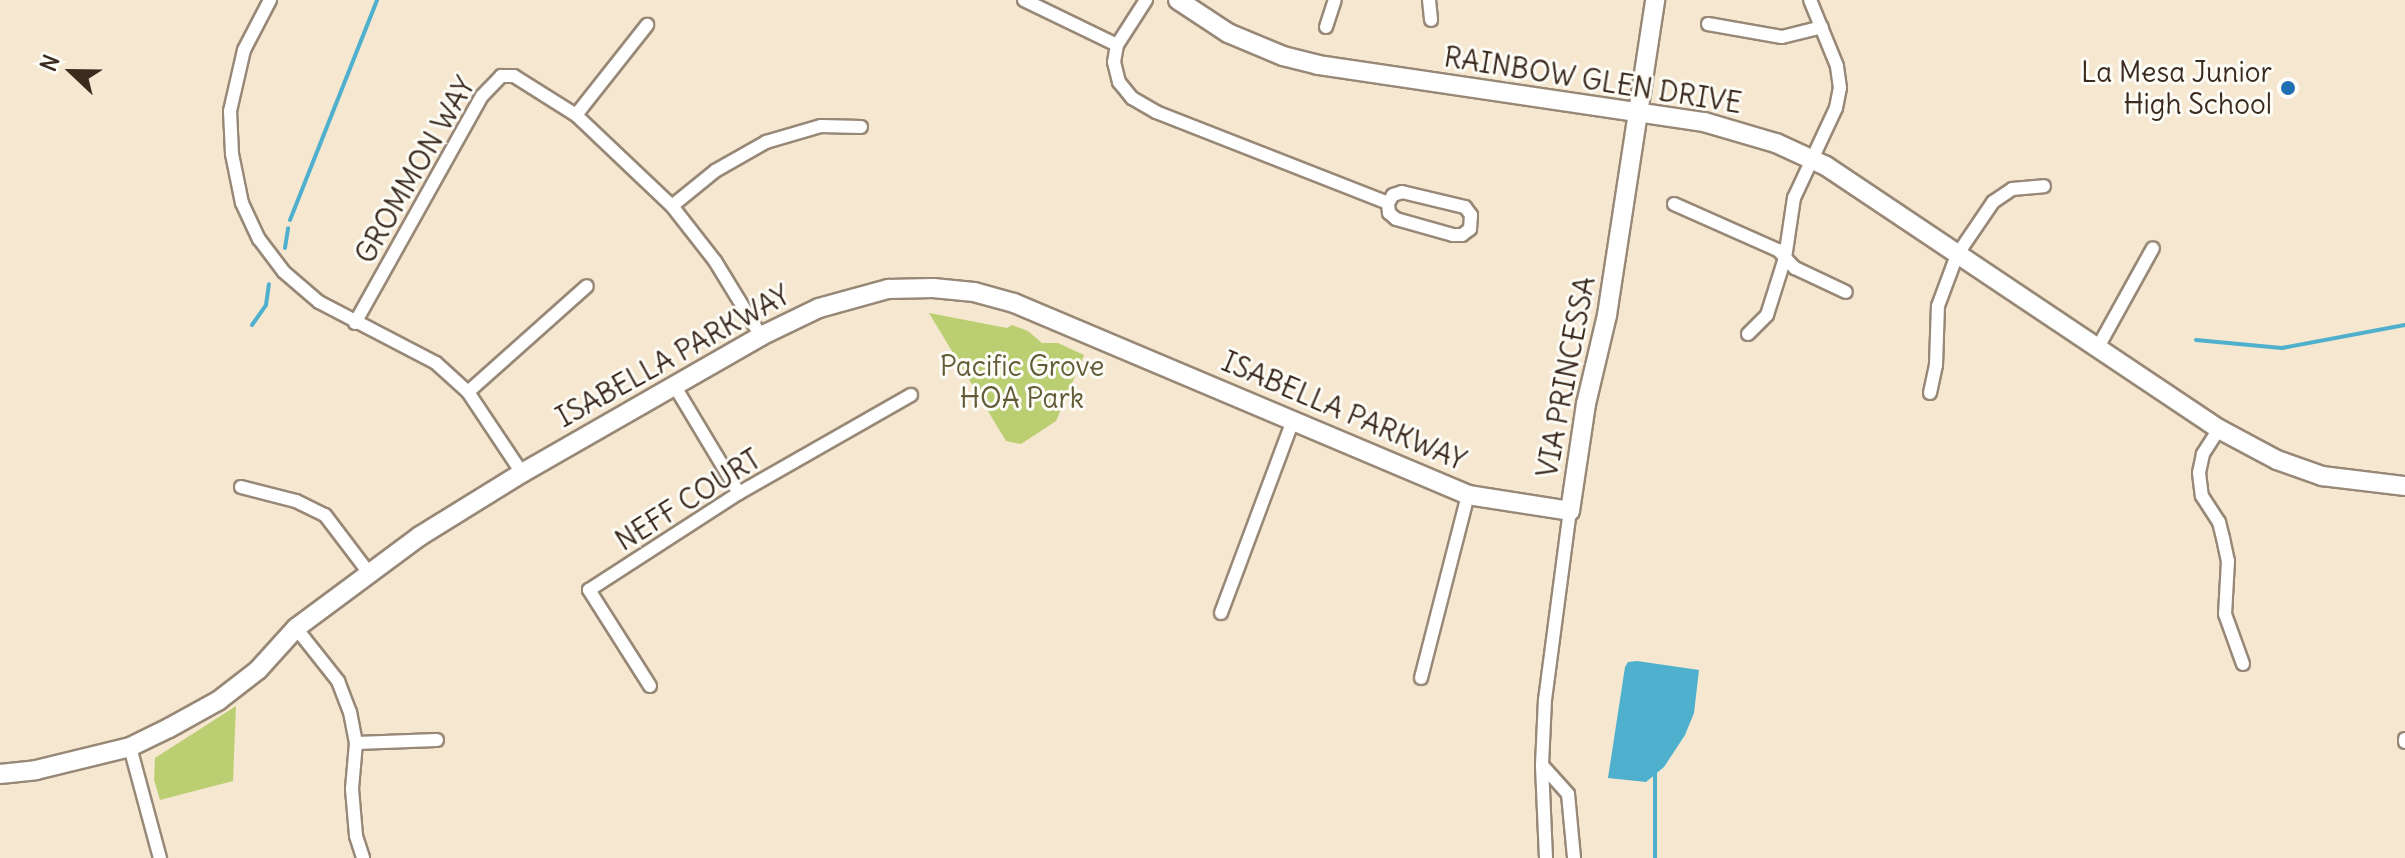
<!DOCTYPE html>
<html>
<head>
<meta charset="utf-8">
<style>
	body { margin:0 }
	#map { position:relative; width:2405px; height:858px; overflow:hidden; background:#f5e7d0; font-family:Delius,sans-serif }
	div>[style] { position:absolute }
	.green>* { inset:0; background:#bbcf72 }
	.water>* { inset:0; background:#4fb0ce }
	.stream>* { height:4px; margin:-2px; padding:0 2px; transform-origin:2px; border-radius:2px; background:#4fb0ce }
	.roads { filter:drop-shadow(2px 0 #988877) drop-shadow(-2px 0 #988877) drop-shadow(0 2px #988877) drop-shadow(0 -2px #988877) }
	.street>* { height:12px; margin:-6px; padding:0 6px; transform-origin:6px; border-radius:6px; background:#fff }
	.secondary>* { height:18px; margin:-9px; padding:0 9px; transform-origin:9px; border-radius:9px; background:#fff }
	.dots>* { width:22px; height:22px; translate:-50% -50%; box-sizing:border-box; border:4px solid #fdfcf7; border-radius:50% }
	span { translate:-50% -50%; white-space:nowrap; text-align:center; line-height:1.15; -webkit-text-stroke:6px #fdfcf7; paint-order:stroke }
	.poi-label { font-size:28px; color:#3b2a1e }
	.right { translate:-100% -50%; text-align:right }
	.street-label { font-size:28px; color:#3b2a1e }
	.park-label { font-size:28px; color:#615c37 }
	.north { position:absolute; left:32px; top:32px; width:80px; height:80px; -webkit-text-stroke:6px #fdfcf7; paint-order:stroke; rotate:292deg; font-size:22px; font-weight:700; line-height:32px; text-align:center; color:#3b2a1e }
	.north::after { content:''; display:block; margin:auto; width:28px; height:36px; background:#3b2a1e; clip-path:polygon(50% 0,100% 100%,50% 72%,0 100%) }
</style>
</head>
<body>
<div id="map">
	<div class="green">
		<div style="clip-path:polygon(929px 313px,1007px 328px,1012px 325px,1028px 331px,1042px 343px,1058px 343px,1084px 355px,1056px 421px,1021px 444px,1006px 441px)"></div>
		<div style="clip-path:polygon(236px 706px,233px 781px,160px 800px,154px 780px,155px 758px)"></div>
	</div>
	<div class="water">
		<div style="clip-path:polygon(1637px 661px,1699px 670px,1694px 713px,1685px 735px,1664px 767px,1646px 782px,1608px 778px,1625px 667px,1628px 662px)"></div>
	</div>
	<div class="stream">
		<div style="left:290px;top:220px;width:237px;rotate:-68.4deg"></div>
		<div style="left:285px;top:248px;width:20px;rotate:-81deg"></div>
		<div style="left:252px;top:325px;width:24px;rotate:-55deg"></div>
		<div style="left:266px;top:305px;width:21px;rotate:-82deg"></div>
		<div style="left:2196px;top:340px;width:86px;rotate:5.3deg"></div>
		<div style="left:2282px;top:348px;width:125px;rotate:-10.6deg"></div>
		<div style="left:1655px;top:858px;width:86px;rotate:-90deg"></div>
	</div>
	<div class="roads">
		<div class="street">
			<div style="left:270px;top:0;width:56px;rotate:117.5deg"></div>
			<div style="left:244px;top:50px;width:63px;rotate:102.9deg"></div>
			<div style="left:230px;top:111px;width:43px;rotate:87.3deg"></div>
			<div style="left:232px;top:154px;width:50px;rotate:78.5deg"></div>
			<div style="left:242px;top:203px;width:40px;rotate:65deg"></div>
			<div style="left:259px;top:239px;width:41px;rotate:52.9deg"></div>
			<div style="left:284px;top:272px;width:46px;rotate:40.6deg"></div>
			<div style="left:319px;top:302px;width:132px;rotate:27.5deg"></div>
			<div style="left:436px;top:363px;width:43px;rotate:42.2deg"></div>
			<div style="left:468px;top:392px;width:97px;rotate:56.3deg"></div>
			<div style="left:1024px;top:0;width:103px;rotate:25.8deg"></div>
			<div style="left:1146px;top:0;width:54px;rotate:122.8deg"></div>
			<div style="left:1117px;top:45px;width:17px;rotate:100deg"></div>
			<div style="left:1114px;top:62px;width:21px;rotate:76deg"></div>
			<div style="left:1119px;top:82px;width:21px;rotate:51deg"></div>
			<div style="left:1132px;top:98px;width:28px;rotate:30deg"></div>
			<div style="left:1156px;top:112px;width:249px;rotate:21.4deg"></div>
			<div style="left:1429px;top:0;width:20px;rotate:84deg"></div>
			<div style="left:1708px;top:24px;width:75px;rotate:10deg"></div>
			<div style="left:1782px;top:37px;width:41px;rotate:-14deg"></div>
			<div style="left:1326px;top:27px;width:28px;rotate:-72deg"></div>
			<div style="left:576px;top:115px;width:115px;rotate:-51.7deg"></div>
			<div style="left:1402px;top:192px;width:65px;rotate:13.4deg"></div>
			<div style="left:1465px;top:207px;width:10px;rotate:53deg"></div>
			<div style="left:1471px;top:215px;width:14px;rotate:94deg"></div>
			<div style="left:1470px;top:229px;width:10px;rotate:143deg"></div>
			<div style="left:1462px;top:235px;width:9px;rotate:180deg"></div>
			<div style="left:1453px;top:235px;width:59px;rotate:-164.3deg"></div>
			<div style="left:1396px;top:219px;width:9px;rotate:-139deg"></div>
			<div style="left:1389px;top:213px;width:10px;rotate:-96deg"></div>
			<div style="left:1388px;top:203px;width:9px;rotate:-58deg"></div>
			<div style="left:1393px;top:195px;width:9px;rotate:-18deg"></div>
			<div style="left:1674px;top:204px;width:114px;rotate:23.9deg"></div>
			<div style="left:1778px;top:250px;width:25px;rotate:47deg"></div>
			<div style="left:1795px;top:268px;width:56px;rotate:25.2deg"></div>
			<div style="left:672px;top:206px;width:55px;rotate:-39.1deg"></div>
			<div style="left:715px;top:171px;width:59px;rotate:-29.6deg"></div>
			<div style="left:766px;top:142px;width:57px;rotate:-16.2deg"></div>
			<div style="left:821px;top:126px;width:40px;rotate:1.4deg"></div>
			<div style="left:355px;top:323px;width:260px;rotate:-60.8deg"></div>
			<div style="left:482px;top:96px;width:28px;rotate:-46deg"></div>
			<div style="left:501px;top:76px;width:13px"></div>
			<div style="left:514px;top:76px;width:73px;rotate:32.2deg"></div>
			<div style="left:576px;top:115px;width:132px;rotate:43.5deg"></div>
			<div style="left:672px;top:206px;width:70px;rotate:52deg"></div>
			<div style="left:715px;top:261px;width:88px;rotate:58.5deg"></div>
			<div style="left:1748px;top:334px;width:27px;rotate:-45deg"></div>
			<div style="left:1767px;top:315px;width:60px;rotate:-72.5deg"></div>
			<div style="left:1785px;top:258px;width:61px;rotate:-81.5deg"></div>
			<div style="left:1794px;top:198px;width:99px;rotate:-65deg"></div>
			<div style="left:1836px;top:108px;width:20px;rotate:-79deg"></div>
			<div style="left:1840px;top:88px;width:22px;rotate:-98deg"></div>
			<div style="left:1837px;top:66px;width:71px;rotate:-112.2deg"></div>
			<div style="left:2097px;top:349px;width:115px;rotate:-61deg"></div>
			<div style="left:674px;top:385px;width:126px;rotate:59deg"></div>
			<div style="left:468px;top:392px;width:159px;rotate:-41.7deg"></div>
			<div style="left:1930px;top:393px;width:29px;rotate:-78deg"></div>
			<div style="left:1936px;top:365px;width:59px;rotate:-88.1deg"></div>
			<div style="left:1938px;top:306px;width:54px;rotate:-69.6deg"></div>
			<div style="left:1957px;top:255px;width:64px;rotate:-55.8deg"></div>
			<div style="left:1993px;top:202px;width:23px;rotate:-34deg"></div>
			<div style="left:2012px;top:189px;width:32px;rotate:-5deg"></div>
			<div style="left:2219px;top:429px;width:30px;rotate:123deg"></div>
			<div style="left:2203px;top:454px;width:19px;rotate:102deg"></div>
			<div style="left:2199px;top:473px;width:23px;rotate:83deg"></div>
			<div style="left:2202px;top:496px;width:31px;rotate:57deg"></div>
			<div style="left:2219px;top:522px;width:16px;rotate:76deg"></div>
			<div style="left:2223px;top:538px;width:24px;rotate:78deg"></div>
			<div style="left:2228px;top:561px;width:53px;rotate:93.2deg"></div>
			<div style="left:2225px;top:614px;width:53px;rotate:70.2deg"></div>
			<div style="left:241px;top:487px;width:57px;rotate:14.3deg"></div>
			<div style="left:296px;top:501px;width:32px;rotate:26deg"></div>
			<div style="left:325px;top:515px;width:73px;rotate:52.8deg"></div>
			<div style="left:1221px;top:613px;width:206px;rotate:-69.5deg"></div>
			<div style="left:296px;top:628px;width:68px;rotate:51.6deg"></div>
			<div style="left:338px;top:681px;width:33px;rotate:69deg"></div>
			<div style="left:350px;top:712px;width:32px;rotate:79deg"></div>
			<div style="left:356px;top:743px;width:46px;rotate:95deg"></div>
			<div style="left:352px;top:789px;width:47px;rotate:85.1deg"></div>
			<div style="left:356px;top:836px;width:23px;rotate:72deg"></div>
			<div style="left:1421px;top:678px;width:189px;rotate:-75.6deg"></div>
			<div style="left:650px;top:686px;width:114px;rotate:-122.4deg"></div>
			<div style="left:589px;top:590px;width:179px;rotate:-32.9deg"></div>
			<div style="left:739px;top:493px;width:198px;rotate:-29.7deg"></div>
			<div style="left:2405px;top:739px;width:3px;rotate:90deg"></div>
			<div style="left:356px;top:743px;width:81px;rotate:-2.1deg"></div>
			<div style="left:130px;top:747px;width:115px;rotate:74.9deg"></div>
			<div style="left:1542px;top:765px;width:39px;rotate:48deg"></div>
			<div style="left:1568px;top:794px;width:64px;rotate:84.6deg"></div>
			<div style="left:1546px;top:858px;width:93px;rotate:-92.5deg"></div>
			<div style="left:1542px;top:765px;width:65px;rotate:-87.4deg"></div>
			<div style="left:1545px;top:700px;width:191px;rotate:-82.5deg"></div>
		</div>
		<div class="secondary">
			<div style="left:1178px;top:0;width:60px;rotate:33.4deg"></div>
			<div style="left:1228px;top:33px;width:60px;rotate:22.7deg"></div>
			<div style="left:1283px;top:56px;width:36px;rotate:14deg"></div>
			<div style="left:1318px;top:65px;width:390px;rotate:8.4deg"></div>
			<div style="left:1704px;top:122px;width:75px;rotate:16.3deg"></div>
			<div style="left:1776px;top:143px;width:55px;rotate:24.7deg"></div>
			<div style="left:1826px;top:166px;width:473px;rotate:33.8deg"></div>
			<div style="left:2219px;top:429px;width:66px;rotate:28.1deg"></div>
			<div style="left:2277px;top:460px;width:48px;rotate:19.6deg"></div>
			<div style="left:2322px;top:476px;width:84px;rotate:6.9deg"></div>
			<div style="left:0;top:774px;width:36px;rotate:-6deg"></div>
			<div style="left:36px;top:770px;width:97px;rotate:-13.7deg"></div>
			<div style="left:130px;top:747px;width:43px;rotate:-26deg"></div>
			<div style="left:169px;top:728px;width:56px;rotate:-28.9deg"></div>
			<div style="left:218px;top:701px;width:51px;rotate:-37.8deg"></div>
			<div style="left:258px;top:670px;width:57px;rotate:-47.9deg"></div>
			<div style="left:296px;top:628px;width:154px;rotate:-36.6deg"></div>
			<div style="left:420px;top:536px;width:120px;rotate:-31.7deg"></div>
			<div style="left:522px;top:473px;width:275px;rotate:-29.8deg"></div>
			<div style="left:761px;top:336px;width:64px;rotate:-25.8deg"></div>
			<div style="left:819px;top:308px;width:72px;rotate:-15.4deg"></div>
			<div style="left:888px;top:289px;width:45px;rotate:-1.3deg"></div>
			<div style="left:933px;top:288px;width:41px;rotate:5.6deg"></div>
			<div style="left:974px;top:292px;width:41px;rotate:15.4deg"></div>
			<div style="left:1014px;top:303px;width:493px;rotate:22.9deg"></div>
			<div style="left:1468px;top:495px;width:103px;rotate:8.9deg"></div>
			<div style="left:1570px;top:511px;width:108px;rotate:-81.5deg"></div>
			<div style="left:1586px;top:404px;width:91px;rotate:-76.7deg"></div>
			<div style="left:1607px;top:315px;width:319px;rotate:-81.3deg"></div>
		</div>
	</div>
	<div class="dots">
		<div style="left:2288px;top:88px;background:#1f6fb2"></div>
	</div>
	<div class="poi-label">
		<span class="right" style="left:2272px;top:88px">La Mesa Junior<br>High School</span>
	</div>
	<div class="street-label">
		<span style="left:1593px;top:80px;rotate:9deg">RAINBOW GLEN DRIVE</span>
		<span style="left:415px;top:170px;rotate:-60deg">GROMMON WAY</span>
		<span style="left:673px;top:356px;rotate:-29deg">ISABELLA PARKWAY</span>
		<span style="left:1566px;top:377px;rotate:-79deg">VIA PRINCESSA</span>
		<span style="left:1344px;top:411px;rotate:23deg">ISABELLA PARKWAY</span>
		<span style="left:688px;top:500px;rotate:-32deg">NEFF COURT</span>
	</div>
	<div class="park-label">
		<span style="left:1022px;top:382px">Pacific Grove<br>HOA Park</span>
	</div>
	<div class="north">N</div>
</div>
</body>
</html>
